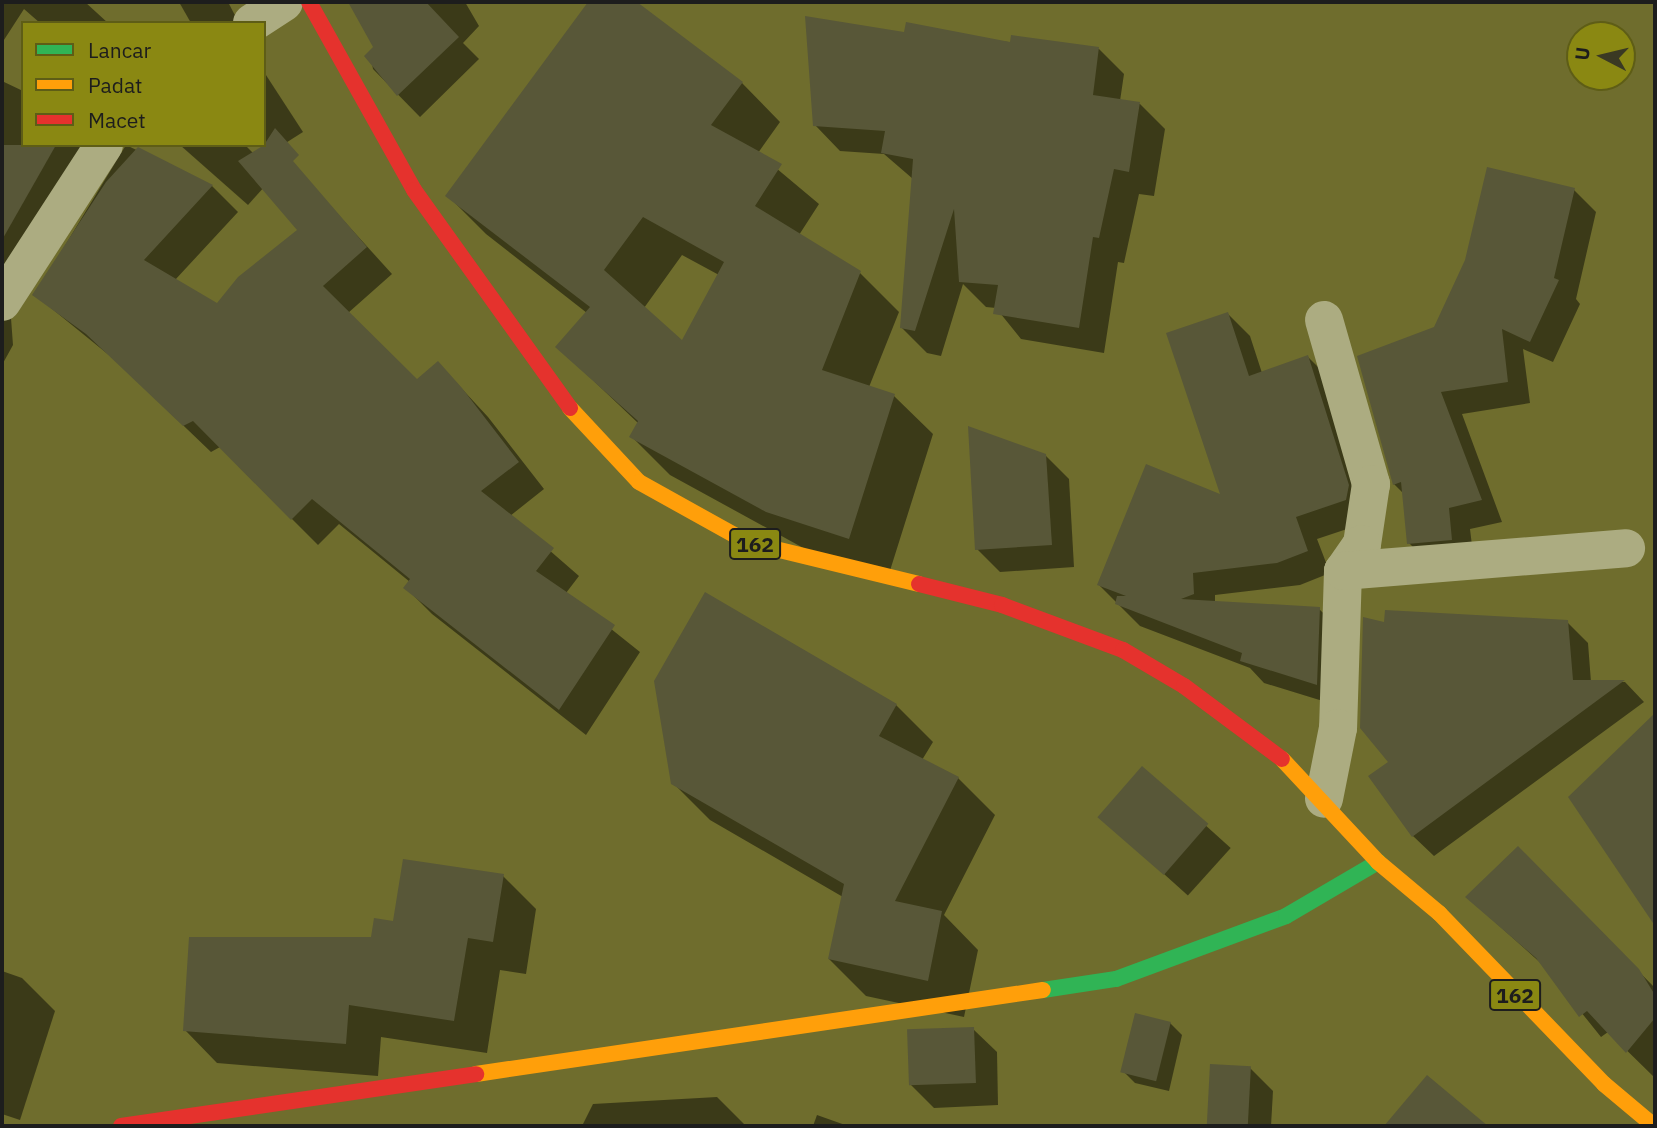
<!DOCTYPE html>
<html>
<head>
<meta charset="utf-8">
<style>
	body { margin:0 }
	#map { position:relative; width:1657px; height:1128px; overflow:hidden; background:#6f6d2d; font-family:"IBM Plex Sans",sans-serif }
	div>[style] { position:absolute }
	.shadow>* { inset:0; background:#0007; transform-origin:0 0 }
	.building>* { inset:0; background:#585738; transform-origin:0 0 }
	.street>* { height:38px; margin:-19px; padding:0 19px; transform-origin:19px; border-radius:19px; background:#acac81 }
	.fast>* { height:16px; margin:-8px; padding:0 8px; transform-origin:8px; border-radius:8px; background:#30b455 }
	.slow>* { height:16px; margin:-8px; padding:0 8px; transform-origin:8px; border-radius:8px; background:#ff9f0a }
	.jam>* { height:16px; margin:-8px; padding:0 8px; transform-origin:8px; border-radius:8px; background:#e5322d }
	span { translate:-50% -50%; white-space:nowrap; text-align:center; line-height:1.15; -webkit-text-stroke:5px #8a8812; paint-order:stroke }
	.shield-label span { padding:2px 5px; background:#8a8812; border:2px solid; border-radius:5px; -webkit-text-stroke-width:0 }
	.shield-label { font-size:21px; color:#1d1d1d; font-weight:700 }
	.frame { position:absolute; inset:0; border:4px solid #1d1d1d; pointer-events:none }
	.legend { position:absolute; left:21px; top:21px; width:245px; height:126px; box-sizing:border-box; background:#8a8812; border:2px solid #5e5d16; margin:0; padding:9px 12px; list-style:none; font-size:21px; color:#1d1d1d }
	.legend li { display:flex; align-items:center; gap:14px; height:35px }
	.legend b { width:35px; border:2px solid #5e5d16 }
	.north { position:absolute; left:1566px; top:21px; width:70px; height:70px; box-sizing:border-box; background:#8a8812; border:2px solid #5e5d16; border-radius:50%; rotate:277deg; font-size:19px; font-weight:700; line-height:28px; text-align:center; color:#1d1d1d }
	.north::after { content:''; display:block; margin:auto; width:24px; height:32px; background:#3a3923; clip-path:polygon(50% 0,100% 100%,50% 72%,0 100%) }
</style>
</head>
<body>
<div id="map">
	<div class="shadow">
		<div style="clip-path:polygon(2px 2px,85px 2px,108px 23px,40px 23px,24px 9px,2px 43px)"></div>
		<div style="clip-path:polygon(179px 2px,228px 2px,239px 23px,191px 23px)"></div>
		<div style="clip-path:polygon(352px 2px,465px 2px,479px 26px,463px 43px,479px 59px,420px 117px,373px 69px,370px 53px,376px 47px)"></div>
		<div style="clip-path:polygon(evenodd,590px 2px,634px 2px,742px 83px,780px 122px,758px 153px,819px 204px,799px 235px,860px 273px,899px 312px,869px 387px,894px 396px,933px 434px,888px 577px,807px 550px,670px 475px,631px 436px,638px 423px,557px 346px,587px 313px,486px 234px,447px 195px,590px 2px,682px 255px,719px 275px,682px 343px,644px 308px,682px 255px)"></div>
		<div style="clip-path:polygon(906px 34px,1099px 49px,1124px 74px,1120px 101px,1140px 104px,1165px 129px,1154px 196px,1139px 194px,1124px 263px,1118px 262px,1104px 353px,1021px 339px,996px 308px,986px 307px,963px 284px,941px 356px,927px 353px,902px 328px,913px 179px,884px 154px,840px 151px,815px 125px)"></div>
		<div style="clip-path:polygon(264px 72px,303px 132px,273px 151px,264px 142px)"></div>
		<div style="clip-path:polygon(2px 81px,23px 91px,23px 145px,112px 145px,121px 154px,11px 318px,13px 345px,2px 365px)"></div>
		<div style="clip-path:polygon(126px 145px,212px 186px,238px 212px,175px 280px,217px 305px,299px 230px,305px 178px,392px 274px,348px 313px,417px 382px,438px 363px,488px 417px,544px 489px,510px 516px,579px 576px,566px 593px,640px 652px,586px 735px,432px 614px,406px 588px,410px 582px,339px 524px,318px 545px,220px 447px,211px 452px,115px 360px,35px 295px)"></div>
		<div style="clip-path:polygon(180px 145px,245px 145px,275px 175px,248px 205px)"></div>
		<div style="clip-path:polygon(1574px 190px,1596px 212px,1576px 299px,1580px 304px,1553px 362px,1523px 349px,1530px 403px,1462px 414px,1502px 522px,1470px 529px,1474px 562px,1431px 565px,1409px 543px,1403px 493px,1394px 484px,1435px 328px)"></div>
		<div style="clip-path:polygon(1228px 314px,1250px 336px,1262px 373px,1308px 357px,1330px 379px,1368px 522px,1317px 539px,1330px 573px,1300px 585px,1215px 595px,1215px 603px,1319px 609px,1342px 631px,1339px 706px,1264px 683px,1250px 668px,1140px 626px,1099px 585px,1222px 497px)"></div>
		<div style="clip-path:polygon(1045px 455px,1069px 479px,1074px 567px,1000px 572px,977px 549px)"></div>
		<div style="clip-path:polygon(1567px 622px,1588px 643px,1591px 682px,1625px 682px,1644px 702px,1434px 856px,1413px 836px,1391px 762px,1386px 625px)"></div>
		<div style="clip-path:polygon(896px 705px,933px 742px,922px 760px,958px 778px,995px 815px,944px 915px,978px 950px,964px 1017px,866px 996px,829px 959px,843px 897px,710px 820px,673px 783px)"></div>
		<div style="clip-path:polygon(1655px 715px,1655px 922px,1571px 797px)"></div>
		<div style="left:1143px;top:769px;width:118px;height:64px;rotate:42deg"></div>
		<div style="clip-path:polygon(1518px 848px,1655px 988px,1655px 1078px,1608px 1032px,1601px 1037px,1544px 966px,1467px 897px)"></div>
		<div style="clip-path:polygon(503px 876px,536px 909px,526px 974px,500px 970px,487px 1053px,381px 1037px,378px 1076px,217px 1063px,185px 1030px)"></div>
		<div style="clip-path:polygon(2px 971px,22px 978px,55px 1011px,20px 1120px,2px 1114px)"></div>
		<div style="clip-path:polygon(1170px 1023px,1182px 1035px,1169px 1091px,1135px 1083px,1123px 1071px)"></div>
		<div style="clip-path:polygon(973px 1029px,997px 1052px,998px 1105px,934px 1108px,911px 1085px)"></div>
		<div style="clip-path:polygon(1211px 1066px,1250px 1068px,1273px 1091px,1271px 1126px,1208px 1126px)"></div>
		<div style="clip-path:polygon(717px 1097px,746px 1126px,582px 1126px,593px 1104px)"></div>
		<div style="clip-path:polygon(817px 1115px,848px 1126px,813px 1126px)"></div>
	</div>
	<div class="building">
		<div style="clip-path:polygon(348px 2px,426px 2px,459px 37px,397px 96px,364px 56px,373px 47px)"></div>
		<div style="clip-path:polygon(evenodd,588px 2px,637px 2px,743px 82px,711px 125px,782px 164px,755px 206px,861px 271px,822px 370px,895px 394px,849px 539px,766px 512px,629px 437px,638px 421px,555px 347px,590px 307px,445px 196px,588px 2px,643px 217px,724px 262px,682px 340px,604px 270px,643px 217px)"></div>
		<div style="clip-path:polygon(805px 16px,904px 32px,906px 22px,1010px 42px,1011px 35px,1099px 47px,1093px 95px,1140px 102px,1129px 172px,1114px 169px,1099px 238px,1093px 237px,1079px 328px,993px 314px,998px 285px,959px 282px,954px 209px,915px 331px,900px 328px,913px 159px,881px 153px,885px 131px,813px 126px)"></div>
		<div style="clip-path:polygon(275px 128px,299px 155px,293px 161px,367px 247px,323px 286px,417px 379px,438px 361px,462px 388px,519px 462px,481px 491px,554px 548px,536px 571px,615px 625px,559px 710px,403px 588px,410px 579px,312px 499px,291px 520px,193px 421px,183px 426px,86px 334px,32px 295px,106px 182px,138px 147px,213px 185px,144px 260px,217px 303px,238px 277px,297px 230px,238px 161px,264px 145px)"></div>
		<div style="clip-path:polygon(2px 145px,56px 145px,2px 240px)"></div>
		<div style="clip-path:polygon(1487px 167px,1575px 188px,1554px 278px,1559px 280px,1530px 342px,1502px 329px,1508px 382px,1441px 392px,1482px 500px,1449px 508px,1452px 540px,1407px 544px,1401px 482px,1393px 485px,1357px 356px,1434px 327px,1465px 260px)"></div>
		<div style="clip-path:polygon(1228px 312px,1249px 376px,1308px 355px,1349px 485px,1346px 500px,1296px 517px,1308px 551px,1277px 563px,1193px 573px,1194px 594px,1181px 599px,1320px 607px,1317px 685px,1240px 661px,1242px 653px,1115px 604px,1117px 596px,1126px 596px,1097px 585px,1146px 464px,1220px 494px,1166px 333px)"></div>
		<div style="clip-path:polygon(968px 426px,1046px 454px,1052px 545px,975px 550px)"></div>
		<div style="clip-path:polygon(705px 592px,897px 704px,879px 736px,959px 777px,895px 901px,942px 911px,928px 981px,828px 959px,844px 884px,671px 784px,654px 681px)"></div>
		<div style="clip-path:polygon(1385px 610px,1568px 620px,1573px 680px,1625px 680px,1412px 837px,1368px 776px,1388px 762px,1360px 728px,1363px 617px,1384px 622px)"></div>
		<div style="clip-path:polygon(1655px 713px,1655px 926px,1568px 797px)"></div>
		<div style="left:1142px;top:766px;width:88px;height:68px;rotate:41deg"></div>
		<div style="clip-path:polygon(1518px 846px,1639px 969px,1655px 995px,1655px 1018px,1626px 1053px,1587px 1011px,1579px 1017px,1536px 958px,1465px 897px)"></div>
		<div style="clip-path:polygon(403px 859px,504px 874px,493px 942px,468px 938px,454px 1021px,349px 1005px,346px 1044px,183px 1031px,189px 937px,371px 937px,374px 918px,393px 921px)"></div>
		<div style="left:1135px;top:1013px;width:37px;height:61px;rotate:14deg"></div>
		<div style="left:974px;top:1027px;width:56px;height:67px;rotate:88deg"></div>
		<div style="left:1210px;top:1064px;width:41px;height:62px;rotate:3deg"></div>
		<div style="clip-path:polygon(1427px 1075px,1488px 1126px,1384px 1126px)"></div>
	</div>
	<div class="street">
		<div style="left:252px;top:23px;width:38px;rotate:-33deg"></div>
		<div style="left:2px;top:302px;width:187px;rotate:-57deg"></div>
		<div style="left:1324px;top:320px;width:171px;rotate:74deg"></div>
		<div style="left:1371px;top:484px;width:61px;rotate:98.5deg"></div>
		<div style="left:1362px;top:544px;width:33px;rotate:125deg"></div>
		<div style="left:1343px;top:571px;width:157px;rotate:91.8deg"></div>
		<div style="left:1338px;top:728px;width:72px;rotate:101.2deg"></div>
		<div style="left:1343px;top:571px;width:284px;rotate:-4.6deg"></div>
	</div>
	<div class="fast">
		<div style="left:1043px;top:990px;width:74px;rotate:-8.6deg"></div>
		<div style="left:1116px;top:979px;width:181px;rotate:-20.3deg"></div>
		<div style="left:1286px;top:916px;width:107px;rotate:-30.4deg"></div>
	</div>
	<div class="slow">
		<div style="left:570px;top:408px;width:101px;rotate:47deg"></div>
		<div style="left:639px;top:482px;width:124px;rotate:29.1deg"></div>
		<div style="left:747px;top:542px;width:177px;rotate:13.7deg"></div>
		<div style="left:1282px;top:759px;width:141px;rotate:47deg"></div>
		<div style="left:1378px;top:862px;width:80px;rotate:39.9deg"></div>
		<div style="left:1439px;top:913px;width:238px;rotate:46deg"></div>
		<div style="left:1604px;top:1084px;width:65px;rotate:40deg"></div>
		<div style="left:476px;top:1074px;width:573px;rotate:-8.43deg"></div>
	</div>
	<div class="jam">
		<div style="left:309px;top:2px;width:215px;rotate:60.8deg"></div>
		<div style="left:414px;top:190px;width:268px;rotate:54.4deg"></div>
		<div style="left:919px;top:584px;width:86px;rotate:14.2deg"></div>
		<div style="left:1002px;top:605px;width:129px;rotate:20.4deg"></div>
		<div style="left:1123px;top:650px;width:71px;rotate:30.5deg"></div>
		<div style="left:1184px;top:686px;width:122px;rotate:36.7deg"></div>
		<div style="left:121px;top:1126px;width:359px;rotate:-8.3deg"></div>
	</div>
	<div class="shield-label">
		<span style="left:755px;top:544px">162</span>
		<span style="left:1515px;top:995px">162</span>
	</div>
	<div class="frame"></div>
	<ul class="legend">
	<li><b style="height:9px;background:#30b455"></b>Lancar</li>
	<li><b style="height:9px;background:#ff9f0a"></b>Padat</li>
	<li><b style="height:9px;background:#e5322d"></b>Macet</li>
	</ul>
	<div class="north">U</div>
</div>
</body>
</html>
